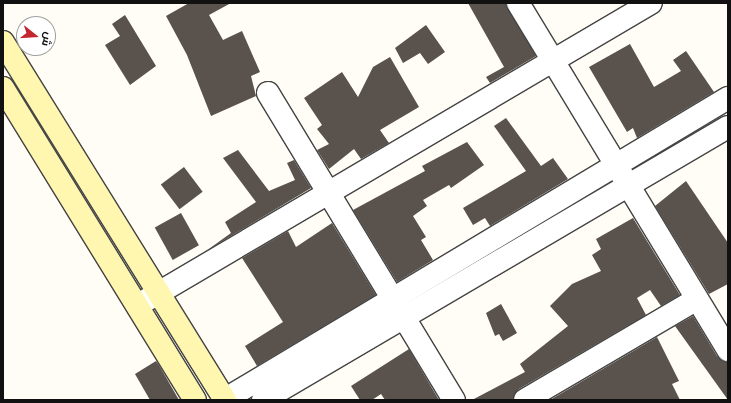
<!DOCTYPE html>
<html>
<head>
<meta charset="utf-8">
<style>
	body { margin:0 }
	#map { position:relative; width:731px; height:403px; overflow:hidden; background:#fffdf5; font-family:Spectral,Cairo,serif }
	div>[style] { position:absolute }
	.building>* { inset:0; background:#5a524d; transform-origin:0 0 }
	.roads { filter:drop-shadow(1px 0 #444) drop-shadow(-1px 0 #444) drop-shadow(0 1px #444) drop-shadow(0 -1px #444) }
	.minor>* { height:22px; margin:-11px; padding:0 11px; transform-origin:11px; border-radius:11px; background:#fff }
	.secondary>* { height:22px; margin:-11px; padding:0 11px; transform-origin:11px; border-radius:11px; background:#fff6b0 }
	span { translate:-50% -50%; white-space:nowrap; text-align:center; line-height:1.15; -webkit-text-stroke:4px #fff; paint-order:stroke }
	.frame { position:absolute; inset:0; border:4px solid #111; pointer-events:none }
	.north { position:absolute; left:16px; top:16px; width:40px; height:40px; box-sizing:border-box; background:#fff; border:1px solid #a0a0a0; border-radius:50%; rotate:107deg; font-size:11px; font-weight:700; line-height:16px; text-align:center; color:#111 }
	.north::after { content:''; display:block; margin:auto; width:14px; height:18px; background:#c4262e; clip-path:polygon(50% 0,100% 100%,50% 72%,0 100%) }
</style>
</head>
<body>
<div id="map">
	<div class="building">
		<div style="clip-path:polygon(189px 3px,231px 3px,209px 15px,223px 40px,242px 31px,260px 72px,251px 76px,256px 96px,211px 116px,187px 55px,166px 16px)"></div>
		<div style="clip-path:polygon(468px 3px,506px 3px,536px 56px,490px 83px,486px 77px,504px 67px)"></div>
		<div style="clip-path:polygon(125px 15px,156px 66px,130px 85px,105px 45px,120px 36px,112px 24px)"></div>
		<div style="clip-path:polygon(426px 25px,445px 52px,428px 64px,420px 53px,403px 63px,395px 48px)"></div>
		<div style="clip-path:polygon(630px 44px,654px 87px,681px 71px,673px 60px,686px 51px,714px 92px,637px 138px,633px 128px,627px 132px,589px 67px)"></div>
		<div style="clip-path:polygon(390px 57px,419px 107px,380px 130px,389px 143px,361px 159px,354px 149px,329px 169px,317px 150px,329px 144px,317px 129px,322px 125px,304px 98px,342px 72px,358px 97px,373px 67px)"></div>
		<div style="clip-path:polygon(506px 118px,541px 166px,553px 158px,568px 179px,490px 226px,485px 218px,473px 225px,463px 208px,526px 171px,494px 126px)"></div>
		<div style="clip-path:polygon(467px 142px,484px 165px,451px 188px,449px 185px,423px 200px,427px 206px,413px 216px,426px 237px,421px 240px,433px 260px,397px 282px,353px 210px,425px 171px,422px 166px)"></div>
		<div style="clip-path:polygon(238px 150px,269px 191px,295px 180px,287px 163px,294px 160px,311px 188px,206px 251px,231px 233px,225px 222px,256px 202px,223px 158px)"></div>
		<div style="left:184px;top:167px;width:31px;height:29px;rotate:53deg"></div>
		<div style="clip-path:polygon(686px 181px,728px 243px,728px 284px,709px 294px,655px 206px)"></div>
		<div style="left:181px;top:213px;width:37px;height:30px;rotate:61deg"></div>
		<div style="clip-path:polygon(633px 218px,680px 295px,661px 306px,650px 290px,637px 298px,646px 315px,519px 389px,513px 400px,472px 400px,525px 372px,520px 364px,568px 326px,550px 306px,572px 284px,601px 271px,592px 255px,601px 249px,596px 239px)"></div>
		<div style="clip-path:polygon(332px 223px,376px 295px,257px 366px,245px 346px,283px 322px,242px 258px,288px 231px,296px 247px)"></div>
		<div style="clip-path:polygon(501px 304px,517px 333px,503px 341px,499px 334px,495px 336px,486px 313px)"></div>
		<div style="clip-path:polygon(693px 316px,717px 356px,728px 362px,728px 400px,675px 326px)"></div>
		<div style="clip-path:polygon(657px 337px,679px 381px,672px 384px,680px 400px,550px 400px)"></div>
		<div style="clip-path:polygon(409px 349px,439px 400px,385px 400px,381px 394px,372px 400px,360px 400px,351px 386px)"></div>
		<div style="clip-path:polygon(156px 361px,159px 365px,179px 400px,150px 400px,135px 374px)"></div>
	</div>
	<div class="roads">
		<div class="minor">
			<div style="left:518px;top:3px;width:406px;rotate:58.8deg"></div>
			<div style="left:268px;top:93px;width:359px;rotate:58.8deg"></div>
			<div style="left:138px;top:305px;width:595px;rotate:-30.49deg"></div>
			<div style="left:224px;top:400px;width:588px;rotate:-30.93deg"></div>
			<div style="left:263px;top:400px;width:539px;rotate:-30.42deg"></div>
			<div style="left:525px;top:400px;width:199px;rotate:-30.4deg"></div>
		</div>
		<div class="secondary">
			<div style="left:3px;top:42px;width:421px;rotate:58.2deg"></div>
			<div style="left:3px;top:88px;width:366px;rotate:58.4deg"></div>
		</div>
	</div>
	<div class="frame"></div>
	<div class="north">ش</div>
</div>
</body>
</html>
